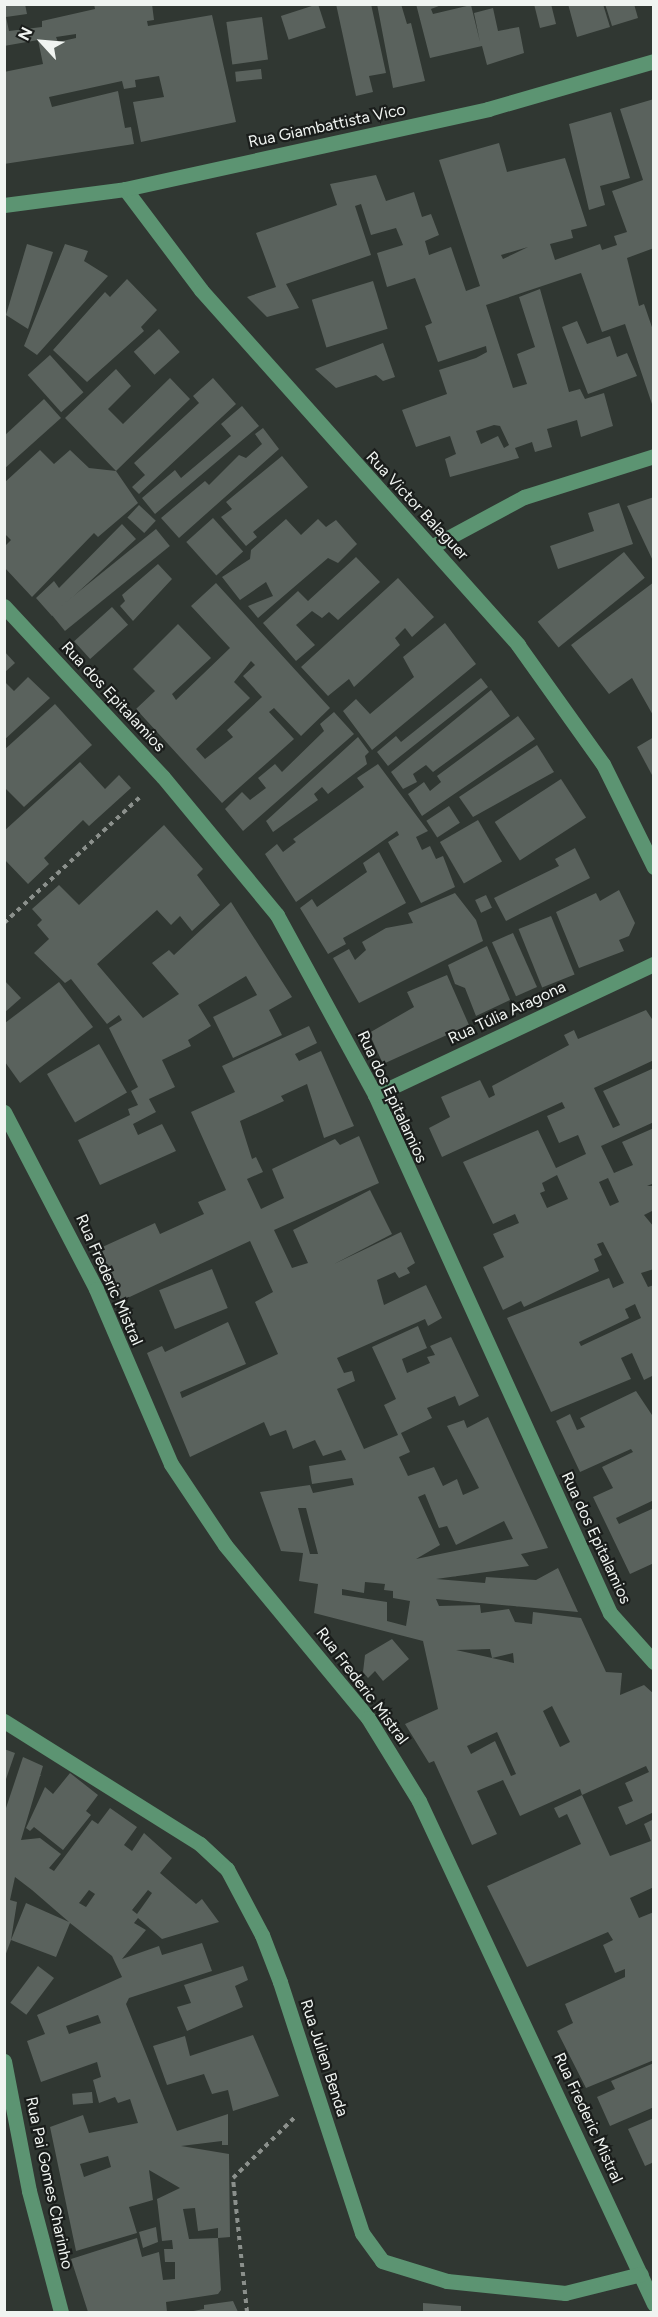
<!DOCTYPE html>
<html>
<head>
<meta charset="utf-8">
<style>
	body { margin:0 }
	#map { position:relative; width:658px; height:2317px; overflow:hidden; background:#303732; font-family:Figtree,sans-serif }
	div>[style] { position:absolute }
	.building>* { inset:0; background:#5a625d; transform-origin:0 0 }
	.path>* { height:4px; margin-top:-2px; transform-origin:0; background:repeating-linear-gradient(90deg,#8b908c 0 4.5px,transparent 0 9px) }
	.minor>* { height:15px; margin:-7.5px; padding:0 7.5px; transform-origin:7.5px; border-radius:7.5px; background:#5c9472 }
	span { translate:-50% -50%; white-space:nowrap; text-align:center; line-height:1.15; -webkit-text-stroke:4.5px #1a1d1b; paint-order:stroke }
	.street-label { font-size:16px; color:#f0f4f1 }
	.frame { position:absolute; inset:0; border:6px solid #f0f4f1; pointer-events:none }
	.north { position:absolute; left:12px; top:12px; width:60px; height:60px; -webkit-text-stroke:4px #1a1d1b; paint-order:stroke; rotate:296deg; font-size:16px; font-weight:700; line-height:24px; text-align:center; color:#f0f4f1 }
	.north::after { content:''; display:block; margin:auto; width:21px; height:27px; background:#f0f4f1; clip-path:polygon(50% 0,100% 100%,50% 72%,0 100%) }
</style>
</head>
<body>
<div id="map">
	<div class="building">
		<div style="clip-path:polygon(evenodd,4px 4px,25px 4px,27px 14px,6px 17px,9px 31px,42px 27px,42px 21px,95px 9px,94px 4px,152px 4px,154px 20px,147px 21px,148px 26px,212px 15px,236px 122px,141px 142px,133px 102px,164px 97px,159px 76px,135px 80px,136px 87px,124px 89px,122px 81px,49px 97px,52px 107px,118px 91px,125px 128px,131px 127px,134px 144px,4px 164px,4px 72px,43px 64px,38px 40px,4px 46px,4px 4px,76px 34px,76px 38px,58px 42px,56px 37px,76px 34px)"></div>
		<div style="left:318px;top:4px;width:25px;height:39px;rotate:72deg"></div>
		<div style="clip-path:polygon(336px 4px,371px 4px,386px 73px,369px 76px,373px 92px,356px 96px)"></div>
		<div style="clip-path:polygon(377px 4px,401px 4px,407px 24px,411px 23px,425px 81px,393px 88px)"></div>
		<div style="clip-path:polygon(416px 4px,444px 4px,431px 9px,433px 14px,471px 5px,480px 42px,474px 13px,493px 8px,498px 31px,519px 27px,524px 53px,487px 65px,482px 46px,430px 58px)"></div>
		<div style="clip-path:polygon(534px 4px,551px 4px,556px 24px,540px 28px)"></div>
		<div style="clip-path:polygon(568px 4px,603px 4px,610px 27px,577px 37px)"></div>
		<div style="clip-path:polygon(605px 4px,634px 4px,638px 18px,612px 26px)"></div>
		<div style="left:262px;top:17px;width:43px;height:36px;rotate:82deg"></div>
		<div style="left:261px;top:69px;width:10px;height:26px;rotate:84deg"></div>
		<div style="clip-path:polygon(evenodd,654px 99px,654px 248px,627px 258px,639px 306px,644px 304px,654px 333px,654px 410px,625px 324px,602px 332px,581px 273px,486px 305px,513px 388px,527px 384px,517px 354px,535px 347px,519px 297px,540px 289px,569px 392px,580px 389px,585px 399px,604px 393px,613px 426px,581px 437px,577px 420px,547px 429px,552px 447px,535px 452px,532px 442px,515px 448px,519px 458px,450px 477px,445px 459px,456px 454px,450px 436px,416px 447px,402px 410px,447px 394px,439px 370px,476px 358px,487px 352px,486px 346px,438px 362px,425px 326px,432px 323px,415px 278px,387px 287px,377px 253px,403px 245px,396px 228px,371px 235px,361px 204px,355px 206px,371px 255px,286px 284px,299px 308px,267px 317px,247px 297px,276px 287px,256px 233px,337px 205px,330px 184px,376px 175px,386px 201px,414px 192px,422px 217px,431px 214px,439px 235px,425px 241px,429px 255px,451px 247px,466px 291px,480px 286px,439px 160px,499px 143px,507px 172px,565px 158px,587px 226px,571px 230px,573px 238px,550px 244px,555px 260px,600px 244px,602px 250px,617px 245px,614px 236px,627px 232px,612px 191px,643px 180px,620px 109px,654px 99px,528px 247px,503px 259px,501px 255px,528px 247px,654px 99px,494px 425px,500px 426px,509px 445px,504px 448px,498px 436px,481px 444px,476px 431px,494px 425px)"></div>
		<div style="clip-path:polygon(611px 112px,630px 178px,600px 186px,605px 205px,589px 210px,569px 124px)"></div>
		<div style="clip-path:polygon(27px 244px,53px 252px,28px 329px,6px 315px)"></div>
		<div style="clip-path:polygon(65px 244px,88px 251px,84px 261px,108px 276px,37px 355px,24px 346px)"></div>
		<div style="clip-path:polygon(127px 279px,157px 310px,141px 327px,144px 331px,87px 382px,53px 350px,105px 292px,110px 297px)"></div>
		<div style="left:373px;top:281px;width:50px;height:64px;rotate:73deg"></div>
		<div style="clip-path:polygon(577px 321px,587px 344px,610px 336px,617px 357px,627px 353px,637px 376px,588px 394px,562px 327px)"></div>
		<div style="left:159px;top:329px;width:31px;height:34px;rotate:48deg"></div>
		<div style="clip-path:polygon(383px 343px,395px 377px,383px 381px,376px 375px,336px 388px,315px 369px)"></div>
		<div style="left:50px;top:355px;width:50px;height:30px;rotate:48deg"></div>
		<div style="clip-path:polygon(116px 369px,131px 386px,108px 409px,123px 424px,170px 378px,190px 399px,116px 471px,65px 418px)"></div>
		<div style="clip-path:polygon(213px 378px,236px 404px,139px 494px,132px 487px,145px 475px,134px 463px,199px 403px,193px 396px)"></div>
		<div style="clip-path:polygon(44px 399px,61px 418px,4px 469px,4px 436px)"></div>
		<div style="clip-path:polygon(242px 406px,259px 426px,155px 514px,142px 498px,175px 470px,181px 478px,231px 436px,221px 424px)"></div>
		<div style="clip-path:polygon(263px 428px,279px 449px,179px 538px,161px 518px,205px 481px,209px 485px,239px 455px,246px 458px,262px 444px,255px 434px)"></div>
		<div style="clip-path:polygon(40px 450px,54px 464px,70px 450px,89px 468px,116px 471px,138px 503px,98px 537px,94px 533px,32px 597px,5px 568px,5px 546px,11px 540px,4px 533px,4px 483px)"></div>
		<div style="clip-path:polygon(282px 456px,308px 487px,253px 532px,257px 537px,246px 546px,221px 517px,232px 509px,226px 502px)"></div>
		<div style="clip-path:polygon(654px 497px,654px 563px,627px 506px)"></div>
		<div style="clip-path:polygon(619px 503px,633px 544px,558px 569px,550px 546px,594px 531px,588px 513px)"></div>
		<div style="left:139px;top:505px;width:23px;height:17px;rotate:43deg"></div>
		<div style="left:213px;top:518px;width:45px;height:36px;rotate:48deg"></div>
		<div style="clip-path:polygon(286px 519px,301px 535px,318px 519px,326px 527px,336px 520px,357px 544px,338px 563px,328px 558px,258px 618px,248px 606px,273px 596px,266px 582px,240px 600px,222px 577px,250px 559px,251px 550px)"></div>
		<div style="clip-path:polygon(122px 524px,136px 539px,52px 616px,36px 598px,54px 581px,59px 588px)"></div>
		<div style="left:156px;top:529px;width:22px;height:135px;rotate:51deg"></div>
		<div style="left:624px;top:552px;width:33px;height:111px;rotate:51deg"></div>
		<div style="clip-path:polygon(356px 557px,380px 582px,338px 620px,329px 612px,322px 618px,312px 611px,296px 625px,315px 645px,296px 661px,263px 623px,298px 591px,308px 601px)"></div>
		<div style="clip-path:polygon(158px 564px,172px 579px,133px 621px,120px 606px,125px 601px,122px 595px)"></div>
		<div style="clip-path:polygon(398px 578px,434px 617px,412px 637px,405px 628px,395px 638px,400px 645px,354px 687px,349px 679px,328px 696px,301px 667px)"></div>
		<div style="clip-path:polygon(654px 582px,654px 717px,632px 678px,609px 694px,571px 645px)"></div>
		<div style="clip-path:polygon(evenodd,216px 583px,330px 708px,301px 736px,274px 708px,269px 712px,294px 739px,222px 803px,136px 709px,155px 691px,133px 669px,178px 624px,211px 658px,172px 694px,176px 700px,230px 648px,191px 606px,216px 583px,251px 661px,255px 665px,243px 676px,262px 697px,227px 730px,233px 737px,205px 759px,196px 749px,250px 698px,234px 682px,251px 661px)"></div>
		<div style="left:112px;top:607px;width:24px;height:51px;rotate:48deg"></div>
		<div style="clip-path:polygon(445px 623px,476px 664px,372px 750px,343px 711px,356px 699px,370px 714px,414px 677px,403px 657px)"></div>
		<div style="clip-path:polygon(4px 651px,15px 663px,4px 673px)"></div>
		<div style="clip-path:polygon(28px 677px,50px 698px,4px 740px,4px 681px,14px 691px)"></div>
		<div style="clip-path:polygon(481px 678px,488px 687px,388px 766px,377px 752px,396px 736px,401px 742px)"></div>
		<div style="clip-path:polygon(491px 690px,510px 716px,433px 772px,426px 765px,413px 774px,417px 782px,403px 789px,391px 772px)"></div>
		<div style="clip-path:polygon(55px 704px,92px 745px,24px 807px,4px 787px,4px 750px)"></div>
		<div style="clip-path:polygon(334px 712px,354px 734px,243px 831px,225px 809px,242px 792px,250px 800px,266px 788px,258px 778px,275px 764px,282px 772px,324px 731px,320px 724px)"></div>
		<div style="clip-path:polygon(518px 716px,535px 739px,422px 816px,408px 794px,424px 782px,430px 791px,441px 782px,437px 776px)"></div>
		<div style="clip-path:polygon(358px 737px,369px 752px,365px 756px,367px 764px,328px 794px,322px 787px,314px 794px,318px 800px,273px 832px,266px 821px)"></div>
		<div style="clip-path:polygon(654px 737px,654px 774px,652px 775px,637px 747px)"></div>
		<div style="clip-path:polygon(537px 745px,554px 772px,473px 817px,459px 797px)"></div>
		<div style="clip-path:polygon(80px 762px,105px 789px,119px 775px,131px 788px,89px 826px,83px 820px,44px 858px,49px 864px,28px 884px,4px 859px,4px 831px)"></div>
		<div style="clip-path:polygon(378px 764px,428px 831px,416px 837px,422px 850px,430px 846px,436px 859px,443px 856px,455px 887px,421px 903px,388px 842px,399px 835px,397px 831px,296px 902px,265px 854px,277px 844px,283px 852px,296px 842px,293px 839px,364px 787px,357px 778px)"></div>
		<div style="left:561px;top:779px;width:46px;height:79px;rotate:57deg"></div>
		<div style="left:449px;top:806px;width:20px;height:27px;rotate:57deg"></div>
		<div style="left:478px;top:820px;width:48px;height:44px;rotate:60deg"></div>
		<div style="clip-path:polygon(164px 825px,203px 869px,197px 875px,220px 905px,192px 931px,180px 916px,171px 925px,157px 910px,97px 964px,143px 1018px,179px 994px,152px 963px,169px 950px,174px 955px,231px 902px,292px 997px,269px 1010px,282px 1035px,233px 1058px,213px 1017px,257px 995px,246px 976px,198px 1005px,211px 1026px,188px 1040px,191px 1046px,162px 1060px,175px 1087px,149px 1099px,156px 1112px,133px 1124px,138px 1135px,162px 1124px,176px 1151px,100px 1185px,78px 1140px,130px 1115px,128px 1109px,138px 1105px,131px 1091px,138px 1087px,109px 1028px,122px 1020px,119px 1015px,107px 1024px,71px 979px,65px 983px,34px 953px,49px 939px,37px 925px,42px 920px,32px 909px,59px 885px,79px 905px)"></div>
		<div style="clip-path:polygon(575px 848px,590px 878px,506px 921px,494px 898px,559px 866px,555px 859px)"></div>
		<div style="clip-path:polygon(379px 852px,406px 903px,343px 938px,346px 944px,328px 954px,300px 908px,312px 899px,317px 907px,367px 872px,363px 863px)"></div>
		<div style="clip-path:polygon(619px 890px,635px 923px,629px 936px,619px 940px,624px 951px,579px 968px,556px 912px,596px 893px,600px 901px)"></div>
		<div style="clip-path:polygon(455px 893px,476px 920px,483px 941px,359px 1003px,333px 958px,349px 949px,355px 960px,366px 950px,362px 942px,386px 928px,413px 923px,408px 913px)"></div>
		<div style="left:486px;top:895px;width:14px;height:12px;rotate:65deg"></div>
		<div style="left:551px;top:916px;width:63px;height:35px;rotate:68deg"></div>
		<div style="left:513px;top:933px;width:59px;height:23px;rotate:66deg"></div>
		<div style="clip-path:polygon(487px 946px,510px 1000px,476px 1016px,465px 988px,455px 984px,448px 965px)"></div>
		<div style="clip-path:polygon(447px 975px,469px 1025px,383px 1064px,369px 1033px,414px 1007px,407px 992px)"></div>
		<div style="clip-path:polygon(4px 980px,21px 998px,4px 1013px)"></div>
		<div style="clip-path:polygon(59px 982px,93px 1027px,20px 1083px,5px 1062px,5px 1023px)"></div>
		<div style="clip-path:polygon(evenodd,646px 1010px,654px 1022px,654px 1060px,594px 1088px,613px 1128px,620px 1125px,603px 1091px,654px 1068px,654px 1122px,601px 1146px,614px 1173px,633px 1165px,622px 1142px,654px 1128px,654px 1183px,647px 1186px,654px 1186px,654px 1210px,644px 1215px,654px 1227px,654px 1269px,641px 1273px,648px 1287px,654px 1285px,654px 1375px,644px 1380px,632px 1353px,621px 1358px,631px 1379px,551px 1412px,507px 1318px,609px 1278px,613px 1288px,624px 1283px,603px 1242px,597px 1244px,602px 1255px,594px 1259px,599px 1271px,524px 1307px,521px 1301px,503px 1310px,483px 1267px,504px 1257px,493px 1234px,519px 1223px,515px 1214px,493px 1224px,463px 1162px,538px 1130px,556px 1168px,586px 1154px,578px 1135px,559px 1143px,547px 1116px,565px 1108px,562px 1102px,442px 1157px,429px 1128px,450px 1117px,441px 1097px,480px 1080px,489px 1098px,495px 1095px,492px 1086px,569px 1045px,564px 1035px,574px 1030px,578px 1039px,646px 1010px,557px 1175px,568px 1199px,547px 1208px,540px 1193px,545px 1191px,542px 1183px,557px 1175px,646px 1010px,608px 1178px,619px 1202px,610px 1206px,599px 1182px,608px 1178px,646px 1010px,635px 1304px,641px 1318px,581px 1346px,579px 1342px,629px 1318px,625px 1309px,635px 1304px)"></div>
		<div style="clip-path:polygon(evenodd,309px 1026px,317px 1043px,295px 1054px,299px 1061px,321px 1051px,354px 1126px,324px 1138px,307px 1084px,281px 1096px,284px 1101px,240px 1121px,252px 1159px,256px 1157px,263px 1172px,247px 1179px,261px 1209px,284px 1198px,272px 1169px,335px 1139px,340px 1145px,359px 1136px,379px 1183px,274px 1230px,292px 1268px,308px 1263px,293px 1230px,370px 1190px,392px 1234px,334px 1264px,401px 1232px,415px 1263px,407px 1268px,410px 1273px,399px 1278px,395px 1272px,377px 1280px,384px 1305px,426px 1285px,442px 1318px,428px 1326px,425px 1319px,337px 1358px,344px 1373px,352px 1371px,355px 1381px,337px 1389px,364px 1449px,398px 1435px,384px 1405px,396px 1399px,372px 1347px,418px 1326px,427px 1348px,402px 1359px,407px 1373px,430px 1363px,427px 1357px,435px 1355px,430px 1346px,451px 1337px,479px 1396px,459px 1406px,455px 1396px,427px 1408px,432px 1418px,401px 1433px,410px 1452px,399px 1457px,408px 1476px,434px 1467px,443px 1486px,457px 1479px,463px 1495px,479px 1488px,447px 1426px,464px 1420px,467px 1428px,488px 1417px,548px 1548px,521px 1554px,529px 1566px,436px 1579px,485px 1583px,486px 1577px,536px 1580px,558px 1568px,578px 1612px,436px 1599px,439px 1606px,480px 1605px,481px 1613px,509px 1609px,515px 1622px,532px 1624px,533px 1612px,581px 1618px,606px 1672px,622px 1673px,620px 1695px,644px 1685px,654px 1694px,654px 1812px,626px 1825px,618px 1807px,633px 1801px,625px 1783px,649px 1772px,646px 1766px,582px 1795px,610px 1856px,651px 1841px,644px 1824px,654px 1819px,654px 1887px,630px 1898px,639px 1918px,654px 1912px,654px 2060px,586px 2088px,557px 2031px,573px 2023px,565px 2004px,625px 1977px,625px 1969px,615px 1973px,603px 1945px,613px 1940px,608px 1932px,527px 1967px,487px 1886px,581px 1844px,567px 1814px,559px 1818px,554px 1808px,582px 1795px,580px 1789px,520px 1816px,503px 1780px,477px 1791px,497px 1834px,472px 1845px,434px 1761px,429px 1763px,405px 1724px,438px 1709px,423px 1641px,314px 1613px,318px 1584px,299px 1581px,303px 1553px,281px 1551px,260px 1492px,310px 1485px,313px 1493px,354px 1485px,352px 1478px,312px 1484px,309px 1466px,346px 1460px,341px 1450px,323px 1456px,315px 1440px,293px 1449px,286px 1430px,270px 1436px,264px 1422px,190px 1457px,147px 1353px,162px 1346px,165px 1352px,228px 1322px,246px 1364px,180px 1392px,182px 1398px,278px 1354px,255px 1302px,273px 1292px,250px 1241px,121px 1301px,98px 1249px,155px 1223px,160px 1234px,204px 1214px,198px 1202px,226px 1190px,191px 1112px,235px 1092px,222px 1066px,309px 1026px,425px 1494px,439px 1528px,447px 1526px,456px 1545px,504px 1521px,513px 1539px,416px 1559px,440px 1545px,418px 1497px,425px 1494px,309px 1026px,298px 1508px,306px 1508px,318px 1554px,310px 1554px,298px 1508px,309px 1026px,365px 1582px,385px 1584px,384px 1590px,393px 1591px,393px 1598px,410px 1601px,406px 1626px,387px 1621px,387px 1602px,342px 1595px,342px 1589px,364px 1593px,365px 1582px,309px 1026px,490px 1649px,492px 1658px,513px 1653px,514px 1663px,492px 1658px,456px 1650px,490px 1649px,309px 1026px,552px 1706px,570px 1742px,560px 1747px,543px 1711px,552px 1706px,309px 1026px,497px 1732px,516px 1774px,511px 1776px,495px 1741px,471px 1754px,467px 1746px,497px 1732px)"></div>
		<div style="left:99px;top:1044px;width:56px;height:60px;rotate:60deg"></div>
		<div style="left:212px;top:1269px;width:42px;height:57px;rotate:68deg"></div>
		<div style="clip-path:polygon(636px 1391px,654px 1418px,654px 1500px,616px 1518px,619px 1524px,654px 1508px,654px 1563px,630px 1574px,593px 1497px,613px 1488px,602px 1467px,633px 1452px,631px 1449px,580px 1472px,556px 1421px,570px 1414px,577px 1430px,585px 1427px,580px 1418px)"></div>
		<div style="clip-path:polygon(392px 1639px,409px 1659px,383px 1681px,375px 1671px,368px 1678px,363px 1672px,365px 1655px)"></div>
		<div style="clip-path:polygon(4px 1749px,15px 1753px,5px 1782px,4px 1782px)"></div>
		<div style="clip-path:polygon(evenodd,23px 1757px,43px 1766px,21px 1840px,40px 1838px,61px 1854px,49px 1868px,54px 1871px,92px 1820px,98px 1824px,110px 1808px,137px 1827px,124px 1845px,132px 1851px,144px 1833px,172px 1858px,160px 1873px,196px 1904px,202px 1899px,219px 1922px,162px 1939px,138px 1918px,134px 1923px,146px 1930px,122px 1959px,159px 1946px,162px 1955px,202px 1943px,212px 1971px,129px 1998px,126px 2004px,177px 2131px,228px 2114px,228px 2145px,222px 2145px,222px 2141px,181px 2146px,229px 2154px,230px 2237px,218px 2238px,221px 2290px,218px 2294px,166px 2302px,167px 2312px,88px 2312px,71px 2259px,137px 2238px,142px 2257px,159px 2252px,163px 2280px,175px 2279px,175px 2262px,165px 2262px,164px 2249px,173px 2249px,172px 2240px,162px 2241px,157px 2199px,180px 2188px,149px 2170px,153px 2200px,129px 2207px,137px 2233px,76px 2251px,50px 2127px,83px 2115px,89px 2133px,138px 2123px,130px 2099px,118px 2103px,115px 2097px,99px 2103px,93px 2080px,101px 2077px,97px 2062px,41px 2082px,27px 2041px,45px 2034px,37px 2015px,122px 1977px,112px 1956px,70px 1923px,56px 1957px,11px 1940px,4px 1959px,4px 1814px,23px 1757px,15px 1877px,32px 1890px,69px 1922px,26px 1903px,11px 1940px,17px 1902px,10px 1900px,15px 1877px,23px 1757px,89px 1890px,95px 1894px,86px 1907px,79px 1903px,89px 1890px,23px 1757px,148px 1890px,152px 1893px,137px 1914px,132px 1910px,148px 1890px,23px 1757px,98px 2015px,101px 2023px,69px 2034px,66px 2026px,98px 2015px,23px 1757px,108px 2156px,111px 2167px,84px 2177px,80px 2164px,108px 2156px,23px 1757px,195px 2208px,198px 2231px,218px 2228px,218px 2238px,189px 2239px,183px 2209px,195px 2208px)"></div>
		<div style="clip-path:polygon(70px 1773px,98px 1795px,86px 1811px,91px 1815px,63px 1850px,34px 1827px,30px 1831px,26px 1828px,45px 1787px,53px 1794px)"></div>
		<div style="left:38px;top:1966px;width:20px;height:46px;rotate:37deg"></div>
		<div style="clip-path:polygon(243px 1966px,248px 1980px,235px 1986px,243px 2007px,187px 2031px,177px 2007px,191px 2003px,184px 1985px)"></div>
		<div style="clip-path:polygon(253px 2035px,279px 2096px,233px 2111px,228px 2090px,212px 2094px,204px 2074px,167px 2085px,153px 2046px,185px 2036px,190px 2056px)"></div>
		<div style="clip-path:polygon(654px 2063px,654px 2107px,610px 2126px,597px 2097px,615px 2089px,611px 2081px)"></div>
		<div style="left:92px;top:2092px;width:11px;height:20px;rotate:85deg"></div>
		<div style="clip-path:polygon(654px 2118px,654px 2162px,645px 2166px,628px 2129px)"></div>
		<div style="clip-path:polygon(156px 2227px,158px 2242px,143px 2248px,139px 2232px)"></div>
		<div style="clip-path:polygon(233px 2301px,238px 2312px,188px 2312px,204px 2309px,204px 2305px)"></div>
		<div style="clip-path:polygon(423px 2303px,461px 2306px,461px 2312px,423px 2312px)"></div>
	</div>
	<div class="path">
		<div style="left:4px;top:923px;width:188px;rotate:-42.8deg"></div>
		<div style="left:247px;top:2312px;width:135px;rotate:-96deg"></div>
		<div style="left:233px;top:2178px;width:87px;rotate:-44.5deg"></div>
	</div>
	<div class="minor">
		<div style="left:125px;top:189px;width:126px;rotate:53deg"></div>
		<div style="left:201px;top:290px;width:476px;rotate:48.2deg"></div>
		<div style="left:518px;top:645px;width:146px;rotate:54.5deg"></div>
		<div style="left:603px;top:764px;width:115px;rotate:63.7deg"></div>
		<div style="left:4px;top:205px;width:122px;rotate:-7.5deg"></div>
		<div style="left:125px;top:189px;width:372px;rotate:-12.4deg"></div>
		<div style="left:488px;top:109px;width:173px;rotate:-16.1deg"></div>
		<div style="left:431px;top:547px;width:106px;rotate:-28.3deg"></div>
		<div style="left:524px;top:497px;width:136px;rotate:-17.5deg"></div>
		<div style="left:4px;top:606px;width:233px;rotate:47.1deg"></div>
		<div style="left:163px;top:777px;width:179px;rotate:50.4deg"></div>
		<div style="left:277px;top:915px;width:205px;rotate:61.4deg"></div>
		<div style="left:375px;top:1095px;width:569px;rotate:65.6deg"></div>
		<div style="left:610px;top:1613px;width:66px;rotate:48.1deg"></div>
		<div style="left:375px;top:1095px;width:308px;rotate:-25.2deg"></div>
		<div style="left:4px;top:1112px;width:199px;rotate:62.5deg"></div>
		<div style="left:96px;top:1289px;width:190px;rotate:66.8deg"></div>
		<div style="left:171px;top:1464px;width:97px;rotate:56.3deg"></div>
		<div style="left:225px;top:1545px;width:224px;rotate:50.4deg"></div>
		<div style="left:368px;top:1718px;width:97px;rotate:58.4deg"></div>
		<div style="left:419px;top:1801px;width:555px;rotate:64.96deg"></div>
		<div style="left:4px;top:1721px;width:231px;rotate:32.1deg"></div>
		<div style="left:200px;top:1844px;width:37px;rotate:43deg"></div>
		<div style="left:227px;top:1869px;width:75px;rotate:62.1deg"></div>
		<div style="left:262px;top:1935px;width:50px;rotate:69deg"></div>
		<div style="left:280px;top:1982px;width:264px;rotate:71.9deg"></div>
		<div style="left:362px;top:2233px;width:34px;rotate:54deg"></div>
		<div style="left:382px;top:2261px;width:68px;rotate:17.1deg"></div>
		<div style="left:447px;top:2281px;width:119px;rotate:5.8deg"></div>
		<div style="left:565px;top:2293px;width:78px;rotate:-14deg"></div>
		<div style="left:4px;top:2061px;width:132px;rotate:79.1deg"></div>
		<div style="left:29px;top:2191px;width:125px;rotate:75.2deg"></div>
	</div>
	<div class="street-label">
		<span style="left:327px;top:126px;rotate:-12deg">Rua Giambattista Vico</span>
		<span style="left:417px;top:506px;rotate:47deg">Rua Victor Balaguer</span>
		<span style="left:113px;top:697px;rotate:47deg">Rua dos Epitalamios</span>
		<span style="left:507px;top:1013px;rotate:-25deg">Rua Túlia Aragona</span>
		<span style="left:392px;top:1097px;rotate:65deg">Rua dos Epitalamios</span>
		<span style="left:109px;top:1280px;rotate:66deg">Rua Frederic Mistral</span>
		<span style="left:596px;top:1538px;rotate:65deg">Rua dos Epitalamios</span>
		<span style="left:362px;top:1686px;rotate:53deg">Rua Frederic Mistral</span>
		<span style="left:324px;top:2058px;rotate:72deg">Rua Julien Benda</span>
		<span style="left:588px;top:2118px;rotate:65deg">Rua Frederic Mistral</span>
		<span style="left:49px;top:2183px;rotate:78deg">Rua Pai Gomes Charinho</span>
	</div>
	<div class="frame"></div>
	<div class="north">N</div>
</div>
</body>
</html>
